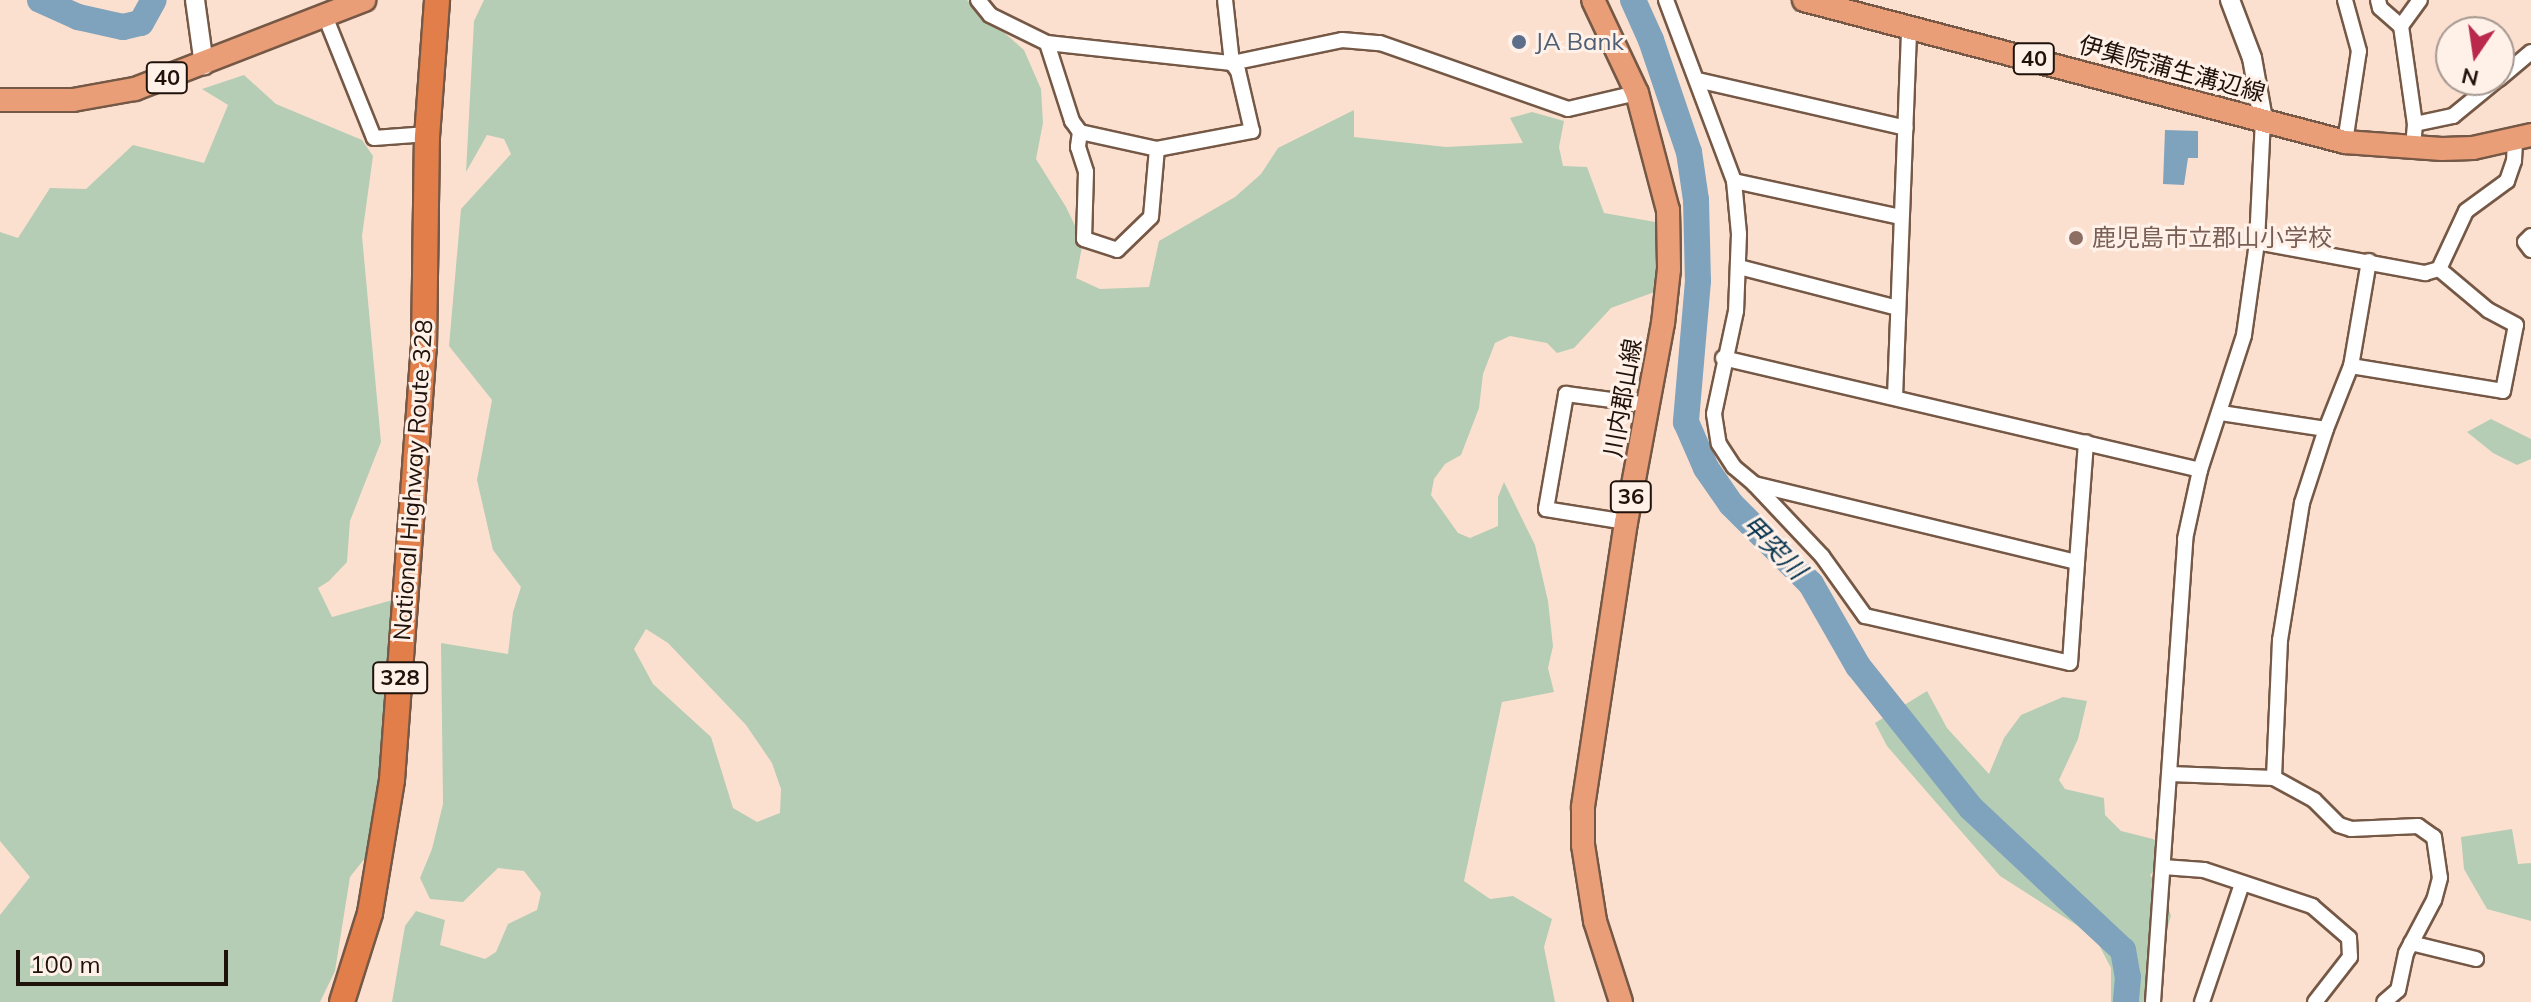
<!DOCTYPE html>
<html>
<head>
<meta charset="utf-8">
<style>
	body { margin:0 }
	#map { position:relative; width:2531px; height:1002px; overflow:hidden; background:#fce0cf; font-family:Mulish,"Noto Sans JP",sans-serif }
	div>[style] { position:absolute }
	.green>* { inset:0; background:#b5cdb4 }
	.water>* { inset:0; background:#7fa2bd }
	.river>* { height:26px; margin:-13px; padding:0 13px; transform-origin:13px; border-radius:13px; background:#7fa2bd }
	.roads { filter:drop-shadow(2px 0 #755845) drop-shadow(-2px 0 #755845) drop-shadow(0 2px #755845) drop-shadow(0 -2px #755845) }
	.minor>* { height:14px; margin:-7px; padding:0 7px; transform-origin:7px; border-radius:7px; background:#fff }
	.tertiary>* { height:18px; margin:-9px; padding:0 9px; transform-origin:9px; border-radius:9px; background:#fff }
	.primary>* { height:22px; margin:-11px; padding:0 11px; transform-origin:11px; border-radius:11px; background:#e99e77 }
	.trunk>* { height:24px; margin:-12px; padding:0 12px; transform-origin:12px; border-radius:12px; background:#e27e4a }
	.dots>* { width:22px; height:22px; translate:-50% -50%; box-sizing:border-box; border:4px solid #fff1e8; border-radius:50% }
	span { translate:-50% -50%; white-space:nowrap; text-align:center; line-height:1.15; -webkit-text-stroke:6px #fff1e8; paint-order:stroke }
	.shield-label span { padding:2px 6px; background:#fff1e8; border:2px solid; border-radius:6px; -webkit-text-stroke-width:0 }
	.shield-label { font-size:22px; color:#1e120b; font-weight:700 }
	.service-label { font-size:24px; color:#4e5e75 }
	.left { translate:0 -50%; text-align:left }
	.street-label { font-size:24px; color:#1e120b }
	.education-label { font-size:24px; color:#785e54 }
	.water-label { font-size:26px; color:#05334f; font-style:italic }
	.north { position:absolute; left:2435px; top:16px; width:80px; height:80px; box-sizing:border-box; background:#fff1e8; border:2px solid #a59890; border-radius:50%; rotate:193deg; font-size:22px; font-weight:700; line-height:32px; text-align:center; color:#1e120b }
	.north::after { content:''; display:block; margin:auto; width:28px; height:36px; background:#ba294c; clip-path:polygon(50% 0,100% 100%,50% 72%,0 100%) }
	.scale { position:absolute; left:16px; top:950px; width:212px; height:36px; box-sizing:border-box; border:4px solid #1e120b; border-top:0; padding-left:10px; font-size:24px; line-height:28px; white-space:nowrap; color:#1e120b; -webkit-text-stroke:6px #fff1e8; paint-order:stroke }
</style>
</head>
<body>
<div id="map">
	<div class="green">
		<div style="clip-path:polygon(evenodd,484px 0,967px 0,1024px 50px,1041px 89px,1043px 123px,1036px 159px,1066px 207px,1083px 242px,1076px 278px,1100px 289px,1149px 287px,1159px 241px,1235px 197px,1261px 174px,1278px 148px,1354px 110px,1354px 137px,1446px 147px,1523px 143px,1510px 118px,1532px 112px,1564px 121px,1559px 147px,1563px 166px,1587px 167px,1604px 213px,1661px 223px,1660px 290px,1611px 308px,1574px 348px,1557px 353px,1547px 343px,1510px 336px,1495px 343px,1483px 374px,1479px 408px,1461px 455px,1445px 464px,1434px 479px,1431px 495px,1458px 533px,1470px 538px,1498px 526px,1498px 497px,1504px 482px,1535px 545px,1548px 601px,1553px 646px,1548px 668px,1554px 692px,1502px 702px,1464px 881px,1490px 899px,1513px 896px,1552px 919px,1544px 947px,1555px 1002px,392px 1002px,405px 926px,416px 911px,445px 920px,440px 945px,485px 959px,496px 952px,508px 924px,537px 910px,541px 893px,524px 871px,498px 868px,463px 902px,430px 899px,420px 878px,432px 849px,443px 804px,441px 643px,508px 654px,513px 612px,521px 587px,493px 550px,477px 480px,492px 400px,449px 346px,461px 209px,511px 154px,504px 139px,487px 135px,466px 172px,474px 21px,484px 0,646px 629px,668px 643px,746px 725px,772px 763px,781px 789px,780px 813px,757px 822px,733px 808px,711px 737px,653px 684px,634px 649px,646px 629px)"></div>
		<div style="clip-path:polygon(244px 75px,276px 104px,362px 140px,373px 156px,362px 236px,381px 442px,350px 521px,347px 562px,329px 581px,318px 588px,332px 617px,396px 599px,382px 765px,365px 858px,350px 877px,335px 971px,320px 1002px,0 1002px,0 915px,30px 877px,0 841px,0 232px,18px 238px,50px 188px,86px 189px,133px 145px,204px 163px,228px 105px,202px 89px)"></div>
		<div style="clip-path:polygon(2491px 419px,2531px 439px,2531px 459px,2517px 465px,2493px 453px,2467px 432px)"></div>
		<div style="clip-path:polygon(1927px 691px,1947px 728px,1989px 774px,2004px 738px,2021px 715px,2063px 697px,2087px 701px,2078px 739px,2059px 780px,2065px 789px,2104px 798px,2105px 815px,2121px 831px,2153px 839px,2173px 852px,2150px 875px,2164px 896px,2171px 916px,2144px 1002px,2111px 1002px,2111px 968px,2099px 945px,2078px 926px,2000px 876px,1887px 746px,1875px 723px)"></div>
		<div style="clip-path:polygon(2512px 829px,2518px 864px,2531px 863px,2531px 921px,2487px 909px,2464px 869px,2461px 837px)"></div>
	</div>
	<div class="water">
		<div style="clip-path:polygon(2165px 130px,2198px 131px,2198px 158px,2188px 158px,2184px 185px,2163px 184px)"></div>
	</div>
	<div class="river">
		<div style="left:40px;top:0;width:42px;rotate:24.1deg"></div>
		<div style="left:78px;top:17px;width:46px;rotate:12.5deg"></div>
		<div style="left:123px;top:27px;width:18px;rotate:-13deg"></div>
		<div style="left:141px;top:23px;width:26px;rotate:-61deg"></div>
		<div style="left:1633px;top:0;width:44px;rotate:65.8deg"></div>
		<div style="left:1651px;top:40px;width:118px;rotate:71.3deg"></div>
		<div style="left:1689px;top:152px;width:49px;rotate:81.7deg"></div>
		<div style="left:1696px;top:200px;width:81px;rotate:88.6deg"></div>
		<div style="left:1698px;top:281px;width:142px;rotate:94.9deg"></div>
		<div style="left:1686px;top:422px;width:50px;rotate:66.5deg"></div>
		<div style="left:1706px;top:468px;width:44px;rotate:55.2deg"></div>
		<div style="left:1731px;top:504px;width:113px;rotate:45deg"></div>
		<div style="left:1811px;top:584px;width:95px;rotate:60.2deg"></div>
		<div style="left:1858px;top:666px;width:181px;rotate:51.5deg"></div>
		<div style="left:1971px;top:808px;width:208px;rotate:43.1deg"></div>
		<div style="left:2123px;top:950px;width:27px;rotate:80deg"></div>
		<div style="left:2128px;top:977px;width:25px;rotate:95deg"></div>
	</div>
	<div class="roads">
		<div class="minor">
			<div style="left:978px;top:0;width:19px;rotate:51deg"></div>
			<div style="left:990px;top:15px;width:64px;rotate:26.2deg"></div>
			<div style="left:1047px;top:43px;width:186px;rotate:6.2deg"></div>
			<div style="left:1232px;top:63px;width:112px;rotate:-11.8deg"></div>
			<div style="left:1342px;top:40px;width:38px;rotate:5deg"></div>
			<div style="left:1380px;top:43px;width:199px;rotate:19.3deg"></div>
			<div style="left:1568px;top:109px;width:71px;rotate:-13.1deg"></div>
			<div style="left:1666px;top:0;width:193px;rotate:69.4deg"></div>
			<div style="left:1734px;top:181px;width:171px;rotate:12.2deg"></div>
			<div style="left:2378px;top:0;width:8px;rotate:76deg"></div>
			<div style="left:2380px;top:8px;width:28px;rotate:41deg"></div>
			<div style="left:2401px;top:26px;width:99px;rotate:81.9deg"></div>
			<div style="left:2415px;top:124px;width:25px;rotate:95deg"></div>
			<div style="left:325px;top:16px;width:131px;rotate:68.1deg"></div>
			<div style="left:374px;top:138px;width:54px;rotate:-4.2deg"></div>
			<div style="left:2401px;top:26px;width:32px;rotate:-54deg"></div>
			<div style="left:1047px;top:43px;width:82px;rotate:72.2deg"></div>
			<div style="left:1072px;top:121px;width:14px;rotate:54deg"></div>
			<div style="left:1080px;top:132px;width:79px;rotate:12.4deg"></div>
			<div style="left:1157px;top:149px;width:97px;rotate:-10.7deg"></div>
			<div style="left:1252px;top:131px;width:62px;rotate:-103.1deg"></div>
			<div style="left:1238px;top:71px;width:10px;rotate:-127deg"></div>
			<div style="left:1232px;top:63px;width:63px;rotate:-96.3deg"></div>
			<div style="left:2499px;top:79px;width:42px;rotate:-40.2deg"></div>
			<div style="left:1697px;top:80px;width:214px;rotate:12.9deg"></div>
			<div style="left:2415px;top:124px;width:39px;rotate:-12deg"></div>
			<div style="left:2453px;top:116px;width:57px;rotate:-39.3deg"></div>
			<div style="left:1080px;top:132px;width:15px;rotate:98deg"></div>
			<div style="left:1078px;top:147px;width:26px;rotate:72deg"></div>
			<div style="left:1086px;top:172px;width:67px;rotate:91.7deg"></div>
			<div style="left:1084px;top:239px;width:35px;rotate:18deg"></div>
			<div style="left:1117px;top:250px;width:47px;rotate:-44.1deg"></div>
			<div style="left:1151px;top:217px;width:68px;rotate:-85deg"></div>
			<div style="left:2345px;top:142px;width:92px;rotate:-81.3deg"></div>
			<div style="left:2359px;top:51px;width:53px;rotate:-105.4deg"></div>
			<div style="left:1734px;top:181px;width:53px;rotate:84.6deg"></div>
			<div style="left:1739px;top:234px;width:77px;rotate:92.2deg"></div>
			<div style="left:1736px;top:311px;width:105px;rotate:102.1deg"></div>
			<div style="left:1714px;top:414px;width:30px;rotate:81deg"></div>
			<div style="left:1719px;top:444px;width:27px;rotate:57deg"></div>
			<div style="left:1734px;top:467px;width:26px;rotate:40deg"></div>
			<div style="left:1754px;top:484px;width:332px;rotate:13.6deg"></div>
			<div style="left:2077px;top:562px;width:120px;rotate:-85.7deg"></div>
			<div style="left:2531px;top:236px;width:8px;rotate:135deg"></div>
			<div style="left:2525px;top:242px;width:10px;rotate:53deg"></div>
			<div style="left:2257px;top:242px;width:171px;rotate:10.5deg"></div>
			<div style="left:2425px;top:273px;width:15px;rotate:-16deg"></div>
			<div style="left:2439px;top:269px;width:64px;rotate:-65deg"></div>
			<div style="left:2466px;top:211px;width:51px;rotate:-36.2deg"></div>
			<div style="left:2507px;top:181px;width:21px;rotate:-71deg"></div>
			<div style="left:2514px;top:161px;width:21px;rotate:-87deg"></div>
			<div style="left:2369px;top:261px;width:107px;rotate:99.7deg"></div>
			<div style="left:2351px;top:366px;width:154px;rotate:9.3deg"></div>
			<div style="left:2503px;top:391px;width:67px;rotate:-78.9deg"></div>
			<div style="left:2516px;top:325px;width:32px;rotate:-152deg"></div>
			<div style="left:2488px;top:310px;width:64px;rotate:-140.1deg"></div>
			<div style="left:1739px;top:267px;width:163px;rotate:14.5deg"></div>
			<div style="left:1723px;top:358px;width:490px;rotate:13.2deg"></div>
			<div style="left:1895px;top:397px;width:370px;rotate:-87.8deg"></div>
			<div style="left:2221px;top:413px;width:106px;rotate:8.7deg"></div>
			<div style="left:2326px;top:429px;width:78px;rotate:108deg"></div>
			<div style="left:2302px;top:503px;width:139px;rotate:99.1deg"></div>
			<div style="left:2280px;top:640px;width:138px;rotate:92.5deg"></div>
			<div style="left:2326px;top:429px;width:68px;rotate:-68.4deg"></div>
			<div style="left:1755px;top:485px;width:98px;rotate:46.7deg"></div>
			<div style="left:1822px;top:556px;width:74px;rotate:54.4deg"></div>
			<div style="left:1865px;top:616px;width:210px;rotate:12.9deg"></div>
			<div style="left:2070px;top:663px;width:101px;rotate:-86deg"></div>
			<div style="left:1626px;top:522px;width:81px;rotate:-170.8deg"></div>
			<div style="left:1546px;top:509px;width:117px;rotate:-80.1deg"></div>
			<div style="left:1566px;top:394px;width:85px;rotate:7.5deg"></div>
			<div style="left:2170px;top:774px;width:104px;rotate:2.2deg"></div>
			<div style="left:2274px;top:778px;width:46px;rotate:28.8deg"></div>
			<div style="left:2314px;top:800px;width:35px;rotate:45deg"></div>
			<div style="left:2339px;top:825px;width:13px;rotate:18deg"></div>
			<div style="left:2351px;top:829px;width:67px;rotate:-2.6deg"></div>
			<div style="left:2418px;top:826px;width:19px;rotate:35deg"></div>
			<div style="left:2434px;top:837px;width:41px;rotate:81.7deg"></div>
			<div style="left:2440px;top:878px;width:23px;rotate:105deg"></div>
			<div style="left:2434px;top:900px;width:60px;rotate:117.8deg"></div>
			<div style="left:2406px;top:953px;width:38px;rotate:102deg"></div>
			<div style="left:2398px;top:990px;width:18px;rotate:139deg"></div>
			<div style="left:2163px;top:867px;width:41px;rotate:4.2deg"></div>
			<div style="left:2204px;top:870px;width:114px;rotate:18.4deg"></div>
			<div style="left:2312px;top:906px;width:49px;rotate:40.9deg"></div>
			<div style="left:2349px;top:938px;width:19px;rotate:87deg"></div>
			<div style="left:2350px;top:957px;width:57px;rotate:127.9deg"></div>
			<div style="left:2411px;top:943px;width:67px;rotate:13.8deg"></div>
			<div style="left:2153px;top:1002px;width:464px;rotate:-86deg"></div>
			<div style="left:2185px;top:539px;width:71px;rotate:-77.7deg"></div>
			<div style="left:2200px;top:470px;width:142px;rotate:-71.9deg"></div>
			<div style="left:2244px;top:335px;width:94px;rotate:-82deg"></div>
			<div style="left:2257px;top:242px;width:123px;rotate:-87.2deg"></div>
			<div style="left:2202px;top:1002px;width:125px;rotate:-71.3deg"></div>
		</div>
		<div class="tertiary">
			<div style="left:195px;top:0;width:66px;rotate:82.1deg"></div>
			<div style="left:2230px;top:0;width:62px;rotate:69.2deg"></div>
			<div style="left:2252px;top:58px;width:62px;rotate:79.8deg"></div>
		</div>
		<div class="primary">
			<div style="left:1593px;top:0;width:103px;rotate:64.7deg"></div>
			<div style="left:1637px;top:93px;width:121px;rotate:75.2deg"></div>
			<div style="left:1668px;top:210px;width:59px;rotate:89deg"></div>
			<div style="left:1669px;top:269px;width:54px;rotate:96.3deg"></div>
			<div style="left:1663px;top:323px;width:202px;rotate:100.5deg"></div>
			<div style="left:1626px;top:522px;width:289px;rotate:98.6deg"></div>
			<div style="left:1583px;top:808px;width:37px;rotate:90deg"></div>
			<div style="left:1583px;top:845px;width:77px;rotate:81deg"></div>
			<div style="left:1595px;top:921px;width:85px;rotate:72.2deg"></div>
			<div style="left:1804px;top:0;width:559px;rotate:14.71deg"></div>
			<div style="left:2345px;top:142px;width:97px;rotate:4.1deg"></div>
			<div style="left:2442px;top:149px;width:31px;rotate:-2deg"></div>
			<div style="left:2473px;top:148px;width:59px;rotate:-12.6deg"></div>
			<div style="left:0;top:100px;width:73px"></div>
			<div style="left:73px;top:100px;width:63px;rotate:-10.1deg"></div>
			<div style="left:135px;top:89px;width:246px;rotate:-21.2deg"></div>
		</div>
		<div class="trunk">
			<div style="left:342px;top:1002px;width:93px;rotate:-72.5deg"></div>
			<div style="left:370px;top:913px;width:135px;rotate:-80.6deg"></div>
			<div style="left:392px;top:780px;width:433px;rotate:-85.8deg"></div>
			<div style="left:424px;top:348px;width:211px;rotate:-89.2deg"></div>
			<div style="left:427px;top:137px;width:137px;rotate:-85.8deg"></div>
		</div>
	</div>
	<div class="dots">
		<div style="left:1519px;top:42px;background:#5c6f8a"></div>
		<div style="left:2076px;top:238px;background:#8d6e63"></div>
	</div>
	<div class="shield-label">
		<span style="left:2034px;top:59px">40</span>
		<span style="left:167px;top:78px">40</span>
		<span style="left:1631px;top:497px">36</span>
		<span style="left:400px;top:678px">328</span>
	</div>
	<div class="service-label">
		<span class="left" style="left:1535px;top:42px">JA Bank</span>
	</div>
	<div class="street-label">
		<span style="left:2172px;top:69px;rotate:15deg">伊集院蒲生溝辺線</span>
		<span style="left:1623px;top:398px;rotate:-80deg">川内郡山線</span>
		<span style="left:413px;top:480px;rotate:-86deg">National Highway Route 328</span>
	</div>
	<div class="education-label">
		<span class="left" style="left:2092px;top:238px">鹿児島市立郡山小学校</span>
	</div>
	<div class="water-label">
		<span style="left:1774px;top:547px;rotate:45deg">甲突川</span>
	</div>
	<div class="north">N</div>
	<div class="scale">100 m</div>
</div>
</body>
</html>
